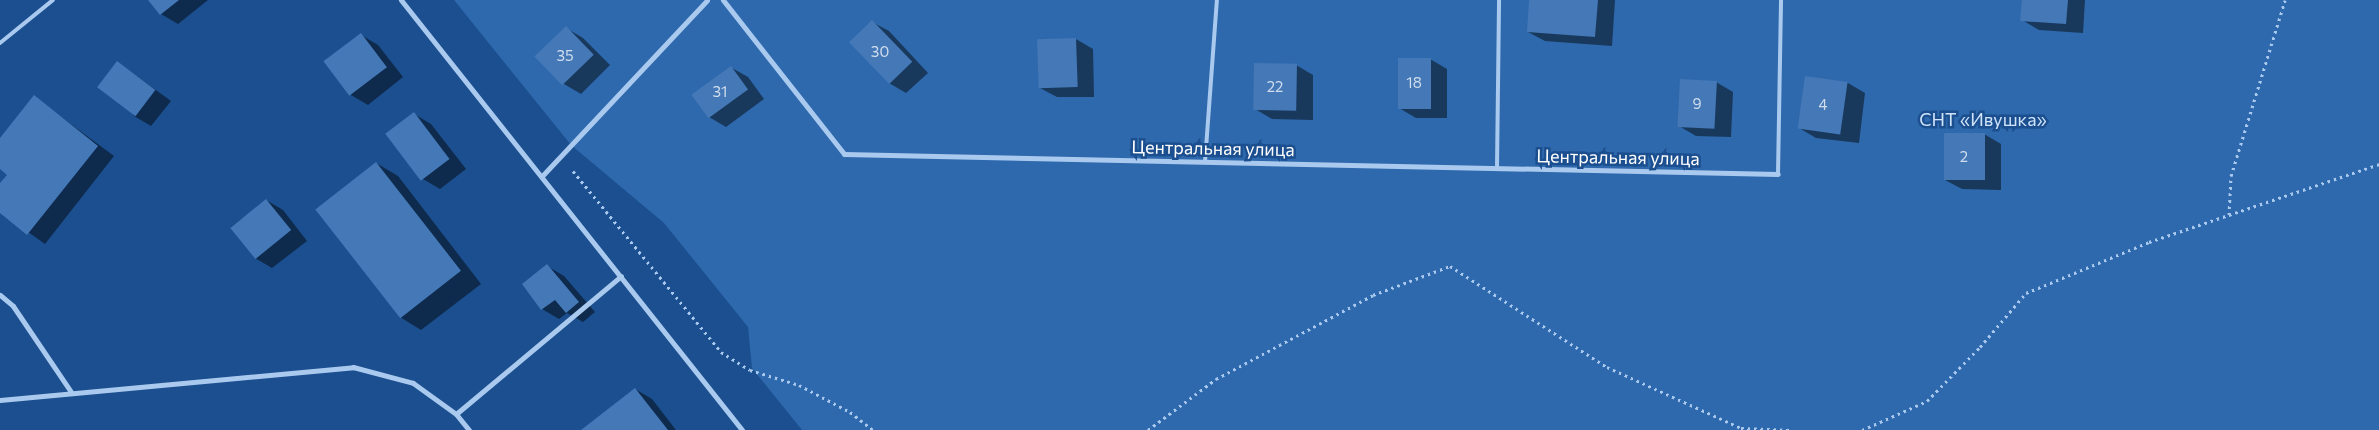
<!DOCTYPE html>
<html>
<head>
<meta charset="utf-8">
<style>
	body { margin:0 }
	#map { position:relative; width:2379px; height:430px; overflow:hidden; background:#1b4f8f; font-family:Commissioner,sans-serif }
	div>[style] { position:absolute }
	.green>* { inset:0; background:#2e69ad }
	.shadow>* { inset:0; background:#0007 }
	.building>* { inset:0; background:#4478b7; transform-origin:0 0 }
	.path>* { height:3px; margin-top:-1.5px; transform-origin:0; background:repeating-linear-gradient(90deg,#a9c9ee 0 2.5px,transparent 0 6.5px) }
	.lane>* { height:4px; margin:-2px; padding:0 2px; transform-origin:2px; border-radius:2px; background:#a9c9ee }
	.street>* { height:5px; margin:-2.5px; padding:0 2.5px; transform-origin:2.5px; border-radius:2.5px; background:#a9c9ee }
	span { translate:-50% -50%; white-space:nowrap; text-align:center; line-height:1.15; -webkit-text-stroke:5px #1b4f8f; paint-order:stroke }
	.number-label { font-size:15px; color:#d0dded }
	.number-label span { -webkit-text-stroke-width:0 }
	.park-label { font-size:18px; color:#cfe3fa }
	.street-label { font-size:18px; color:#fff }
</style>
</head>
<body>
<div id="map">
	<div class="green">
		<div style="clip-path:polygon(454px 0,2379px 0,2379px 430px,802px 430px,752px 368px,748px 327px,664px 223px,571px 145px)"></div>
	</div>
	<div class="shadow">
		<div style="clip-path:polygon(149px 0,208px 0,178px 24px,161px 14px)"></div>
		<div style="clip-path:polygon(1530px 0,1615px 0,1612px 46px,1545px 41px,1528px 32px)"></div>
		<div style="clip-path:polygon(2023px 0,2085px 0,2083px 33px,2039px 30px,2022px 20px)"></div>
		<div style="clip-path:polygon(872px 22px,889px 31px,928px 73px,906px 93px,889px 83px)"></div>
		<div style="clip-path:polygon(566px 28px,583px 38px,610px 65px,581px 94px,564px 84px,537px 57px)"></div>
		<div style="clip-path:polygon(361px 35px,378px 45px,403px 77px,368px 105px,351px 95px)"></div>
		<div style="clip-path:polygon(1076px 39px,1093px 49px,1094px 97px,1057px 97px,1040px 88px,1038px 40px)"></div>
		<div style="clip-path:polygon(1430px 59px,1447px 69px,1447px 118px,1416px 118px,1399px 108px)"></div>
		<div style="clip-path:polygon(117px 62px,171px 101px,151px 126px,134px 116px)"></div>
		<div style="clip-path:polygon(1296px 65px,1313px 75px,1313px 120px,1272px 119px,1255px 109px)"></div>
		<div style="clip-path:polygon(732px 68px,748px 77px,764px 99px,726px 127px,709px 117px)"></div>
		<div style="clip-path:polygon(1806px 78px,1848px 83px,1865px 93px,1859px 143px,1816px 138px,1799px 128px)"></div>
		<div style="clip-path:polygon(1716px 82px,1733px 92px,1731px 137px,1696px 136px,1679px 126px)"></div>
		<div style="clip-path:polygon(34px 97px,114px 156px,45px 244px,0 212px,0 185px,9px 174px,0 168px,0 140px)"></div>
		<div style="clip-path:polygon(414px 114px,431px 124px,466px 169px,440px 189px,423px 179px,388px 134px)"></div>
		<div style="clip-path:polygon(1984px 134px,2001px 144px,2001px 190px,1962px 189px,1945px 180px)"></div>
		<div style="clip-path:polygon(376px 163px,398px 176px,481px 284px,421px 330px,400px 317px)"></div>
		<div style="clip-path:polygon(266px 200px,283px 210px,307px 241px,272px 268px,255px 258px,231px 227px)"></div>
		<div style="clip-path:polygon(547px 266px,564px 276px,595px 312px,583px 322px,567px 313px,559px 319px,542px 309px,523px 285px)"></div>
		<div style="clip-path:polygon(635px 389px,652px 399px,676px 430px,583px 430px)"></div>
	</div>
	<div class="building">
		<div style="clip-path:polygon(148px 0,179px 0,160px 15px)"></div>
		<div style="clip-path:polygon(1529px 0,1598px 0,1595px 37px,1527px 32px)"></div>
		<div style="clip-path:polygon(2022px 0,2068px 0,2066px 24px,2020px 21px)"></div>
		<div style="left:872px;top:20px;width:58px;height:32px;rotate:46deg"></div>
		<div style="left:566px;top:26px;width:40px;height:44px;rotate:46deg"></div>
		<div style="left:361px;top:33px;width:43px;height:47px;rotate:53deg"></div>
		<div style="left:1076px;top:38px;width:49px;height:39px;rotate:88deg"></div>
		<div style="left:1398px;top:58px;width:33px;height:51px"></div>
		<div style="left:117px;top:61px;width:48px;height:33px;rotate:37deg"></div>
		<div style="left:1254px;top:63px;width:43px;height:47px;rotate:1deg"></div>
		<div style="left:731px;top:66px;width:29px;height:49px;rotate:54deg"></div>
		<div style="left:1805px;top:76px;width:43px;height:53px;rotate:8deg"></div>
		<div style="left:1680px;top:79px;width:37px;height:48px;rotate:3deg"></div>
		<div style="clip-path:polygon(34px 95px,98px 146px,27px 235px,0 213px,0 183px,7px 175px,0 169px,0 138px)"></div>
		<div style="left:414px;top:112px;width:59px;height:36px;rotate:53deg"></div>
		<div style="left:1944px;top:133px;width:41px;height:47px"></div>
		<div style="left:376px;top:162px;width:138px;height:77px;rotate:52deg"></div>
		<div style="left:266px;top:199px;width:40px;height:46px;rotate:51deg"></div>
		<div style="clip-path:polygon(547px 264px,579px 302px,566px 313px,555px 300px,541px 310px,522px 284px)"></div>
		<div style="clip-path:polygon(635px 388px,668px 430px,581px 430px)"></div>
	</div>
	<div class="path">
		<div style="left:573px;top:171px;width:234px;rotate:50.7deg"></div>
		<div style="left:721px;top:352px;width:34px;rotate:32deg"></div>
		<div style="left:750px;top:370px;width:51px;rotate:17deg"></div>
		<div style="left:799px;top:385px;width:58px;rotate:27.9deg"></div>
		<div style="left:850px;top:412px;width:29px;rotate:38deg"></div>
		<div style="left:2229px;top:215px;width:39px;rotate:-87deg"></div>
		<div style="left:2231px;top:176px;width:184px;rotate:-72.9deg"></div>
		<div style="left:1148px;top:430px;width:85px;rotate:-36.9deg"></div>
		<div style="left:1216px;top:379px;width:178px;rotate:-28.1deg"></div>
		<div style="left:1373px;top:295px;width:82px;rotate:-20.6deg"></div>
		<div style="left:1450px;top:266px;width:187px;rotate:32.8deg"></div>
		<div style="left:1607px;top:367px;width:147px;rotate:24.5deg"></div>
		<div style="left:1741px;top:428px;width:49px;rotate:2.3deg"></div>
		<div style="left:1862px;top:430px;width:71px;rotate:-24deg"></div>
		<div style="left:1927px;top:401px;width:76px;rotate:-45.5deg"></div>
		<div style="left:1980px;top:347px;width:71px;rotate:-49.6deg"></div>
		<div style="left:2026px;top:293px;width:133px;rotate:-22.5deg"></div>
		<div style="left:2149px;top:242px;width:243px;rotate:-18.7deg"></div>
	</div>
	<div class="lane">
		<div style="left:0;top:43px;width:68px;rotate:-39.1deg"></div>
		<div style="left:1205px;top:162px;width:162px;rotate:-85.8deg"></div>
		<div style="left:1497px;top:168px;width:168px;rotate:-89.3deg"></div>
		<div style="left:1778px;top:174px;width:174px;rotate:-89deg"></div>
	</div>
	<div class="street">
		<div style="left:401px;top:0;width:549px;rotate:51.58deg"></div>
		<div style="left:723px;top:0;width:196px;rotate:51.8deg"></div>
		<div style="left:844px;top:154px;width:934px;rotate:1.23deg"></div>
		<div style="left:542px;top:176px;width:241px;rotate:-46.8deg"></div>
		<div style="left:0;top:295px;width:17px;rotate:40deg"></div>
		<div style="left:13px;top:306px;width:104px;rotate:56deg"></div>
		<div style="left:0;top:400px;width:355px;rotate:-5.3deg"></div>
		<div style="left:353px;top:367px;width:62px;rotate:14.9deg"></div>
		<div style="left:413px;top:383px;width:53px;rotate:35.8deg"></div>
		<div style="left:456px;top:414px;width:215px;rotate:-39.9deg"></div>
		<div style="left:456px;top:414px;width:21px;rotate:51deg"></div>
	</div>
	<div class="number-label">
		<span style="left:880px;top:52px">30</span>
		<span style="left:565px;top:56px">35</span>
		<span style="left:1414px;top:83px">18</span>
		<span style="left:1275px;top:87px">22</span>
		<span style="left:720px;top:92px">31</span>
		<span style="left:1697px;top:104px">9</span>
		<span style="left:1823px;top:105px">4</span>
		<span style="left:1964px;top:157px">2</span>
	</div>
	<div class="park-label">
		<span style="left:1983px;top:119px">СНТ «Ивушка»</span>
	</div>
	<div class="street-label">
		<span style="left:1213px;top:148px;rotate:1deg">Центральная улица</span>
		<span style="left:1618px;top:157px;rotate:1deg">Центральная улица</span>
	</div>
</div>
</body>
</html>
